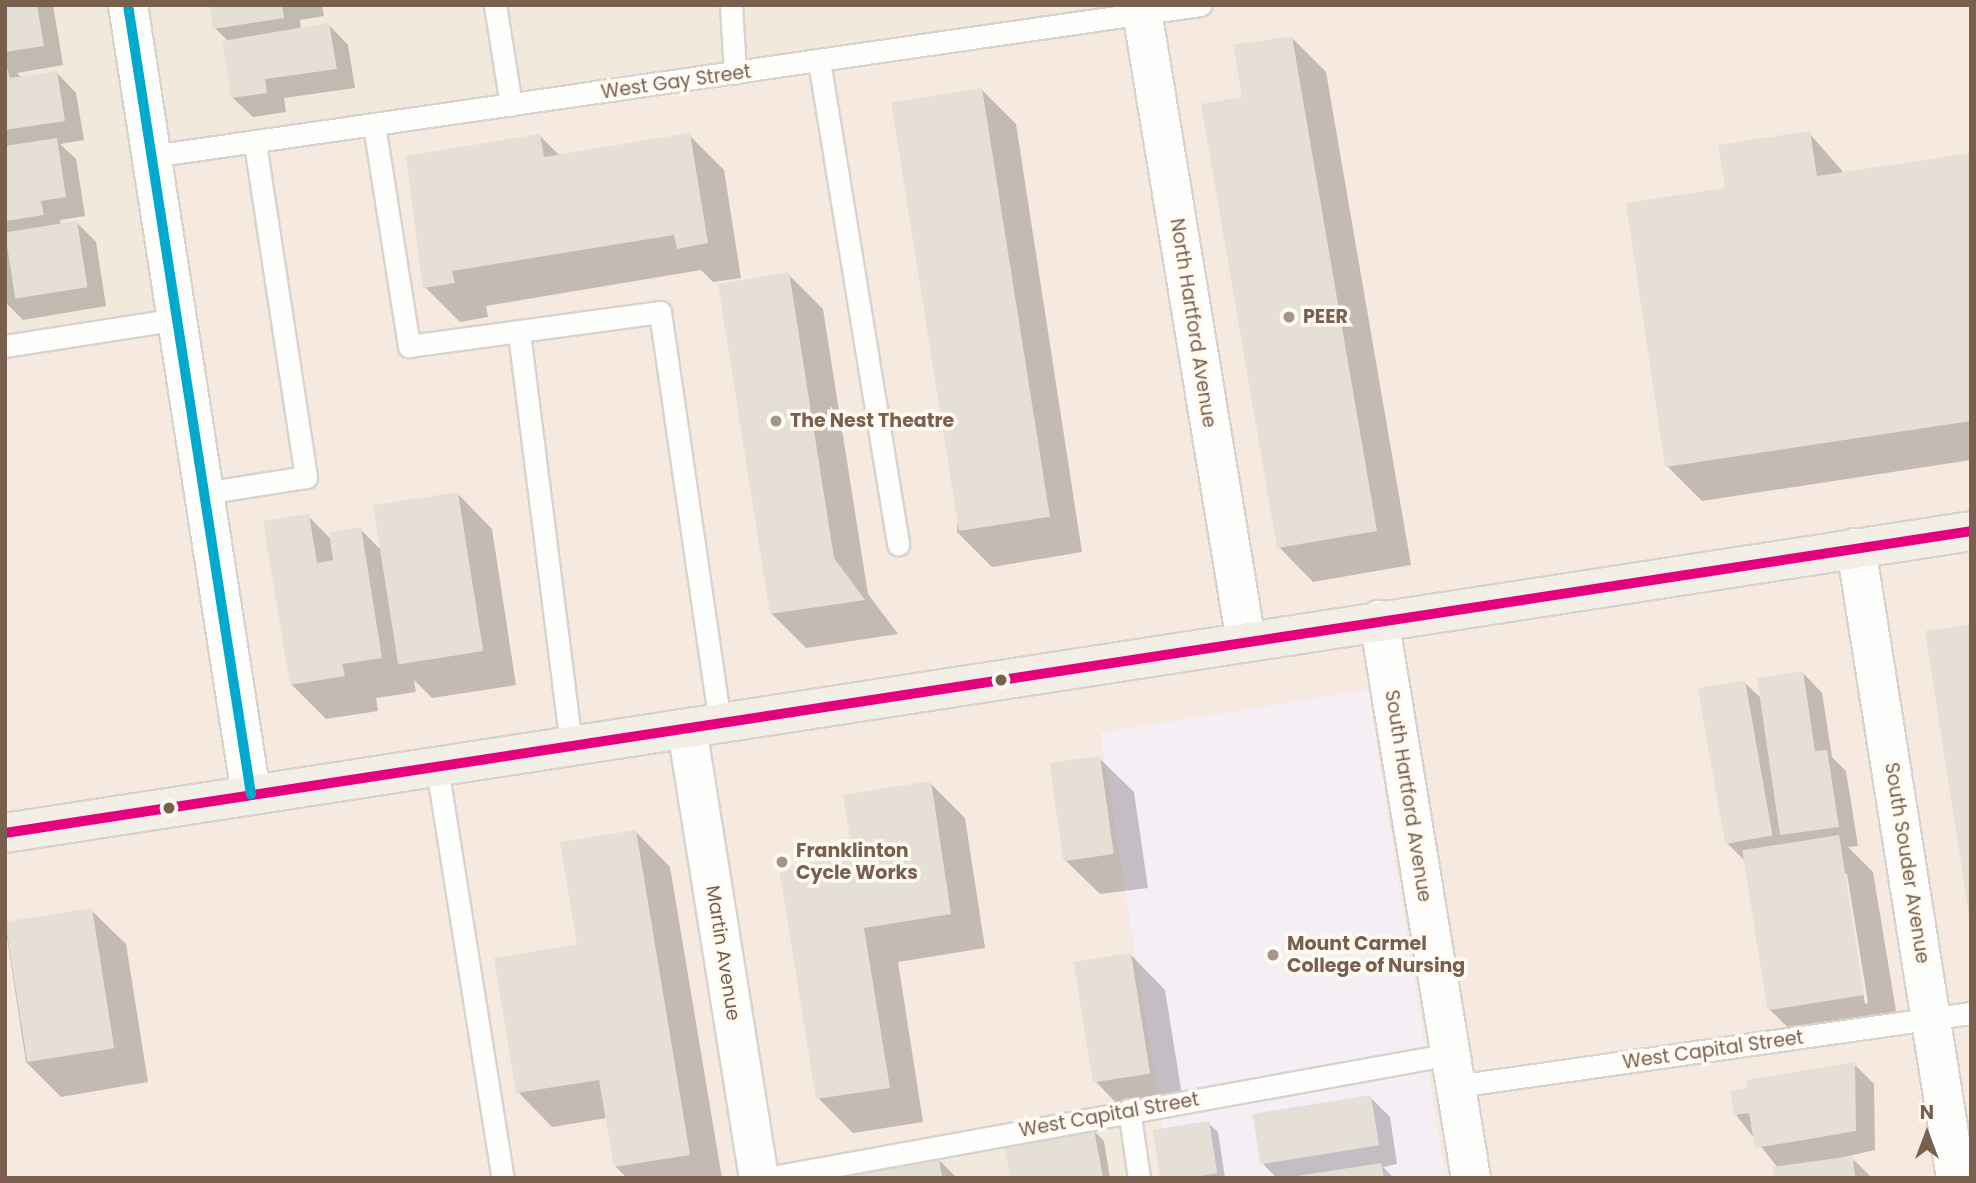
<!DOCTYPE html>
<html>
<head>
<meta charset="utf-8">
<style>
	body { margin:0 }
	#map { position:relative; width:1976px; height:1183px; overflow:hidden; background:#f9f6ef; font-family:Poppins,sans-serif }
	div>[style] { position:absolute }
	.residential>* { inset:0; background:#f2e9dd }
	.commercial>* { inset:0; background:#f6e9e0 }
	.education>* { inset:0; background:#f6eef5; transform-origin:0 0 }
	.shadow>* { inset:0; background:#0003 }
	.building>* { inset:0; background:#e6dfd6; transform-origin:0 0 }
	.roads { filter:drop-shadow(2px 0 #d8d3cd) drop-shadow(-2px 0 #d8d3cd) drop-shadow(0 2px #d8d3cd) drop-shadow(0 -2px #d8d3cd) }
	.service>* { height:21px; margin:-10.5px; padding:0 10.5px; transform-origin:10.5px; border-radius:10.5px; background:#fefefd }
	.minor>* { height:38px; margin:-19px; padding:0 19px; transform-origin:19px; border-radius:19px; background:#fefefd }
	.tertiary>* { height:38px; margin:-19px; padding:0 19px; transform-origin:19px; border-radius:19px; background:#fefefd }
	.primary>* { height:38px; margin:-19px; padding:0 19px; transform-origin:19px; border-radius:19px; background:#f3efe7 }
	.bus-1>* { height:10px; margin:-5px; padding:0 5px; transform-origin:5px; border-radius:5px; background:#e5007d }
	.bus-2>* { height:10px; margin:-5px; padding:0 5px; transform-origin:5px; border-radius:5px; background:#00a9ce }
	.dots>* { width:19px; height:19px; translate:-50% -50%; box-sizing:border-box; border:4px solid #fffaf2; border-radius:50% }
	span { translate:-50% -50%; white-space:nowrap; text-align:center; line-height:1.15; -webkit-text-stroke:7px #fffaf2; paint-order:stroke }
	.street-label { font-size:19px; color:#795f4d }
	.poi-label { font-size:19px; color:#795f4d; font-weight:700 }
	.left { translate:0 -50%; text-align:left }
	.frame { position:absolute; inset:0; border:7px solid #795f4d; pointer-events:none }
	.north { position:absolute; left:1892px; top:1099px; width:70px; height:70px; -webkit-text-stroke:5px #fffaf2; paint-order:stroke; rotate:0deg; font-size:19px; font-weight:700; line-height:28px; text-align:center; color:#795f4d }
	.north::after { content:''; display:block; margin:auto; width:24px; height:32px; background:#795f4d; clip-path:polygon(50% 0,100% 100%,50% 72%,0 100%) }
</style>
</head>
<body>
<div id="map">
	<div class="residential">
		<div style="clip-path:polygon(5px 5px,1200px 5px,178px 319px,5px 346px)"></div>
		<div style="clip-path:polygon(1129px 1110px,1139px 1178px,767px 1178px)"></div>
	</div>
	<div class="commercial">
		<div style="clip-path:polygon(1200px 5px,1971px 5px,1971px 1178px,1139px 1178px,1129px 1111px,767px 1178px,5px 1178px,5px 346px,177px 319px,152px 156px)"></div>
	</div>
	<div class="education">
		<div style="left:1368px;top:690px;width:494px;height:271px;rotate:81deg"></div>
	</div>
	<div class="shadow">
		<div style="clip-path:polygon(5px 5px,53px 5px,63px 65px,17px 73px,22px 78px,57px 73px,76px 93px,84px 140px,60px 144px,76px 159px,85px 216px,60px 220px,61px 225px,77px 223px,96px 242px,106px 306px,23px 320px,5px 302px)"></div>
		<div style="clip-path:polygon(211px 5px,322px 5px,324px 16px,300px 20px,301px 30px,329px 25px,348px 45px,355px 88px,284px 98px,286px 112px,253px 117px,233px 98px,229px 42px,215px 28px)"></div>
		<div style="clip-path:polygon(1291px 37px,1326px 72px,1411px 565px,1313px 582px,1279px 547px,1244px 98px)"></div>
		<div style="clip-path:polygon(982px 90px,1016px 124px,1082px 552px,992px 567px,957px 532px)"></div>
		<div style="clip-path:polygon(1809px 133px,1845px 174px,1971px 155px,1971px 460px,1702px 501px,1667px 466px,1727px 190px)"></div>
		<div style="clip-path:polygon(689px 135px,724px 170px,741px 278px,713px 282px,701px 270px,486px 306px,488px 317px,460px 322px,425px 287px,540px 136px,560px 156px)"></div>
		<div style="clip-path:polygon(788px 274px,823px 309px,868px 594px,898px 634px,806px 648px,772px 614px)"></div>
		<div style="clip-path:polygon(458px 494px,492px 529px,516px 685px,432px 698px,414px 680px,416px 692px,376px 698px,378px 711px,326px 719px,291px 684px,308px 516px,332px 540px,360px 529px,381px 550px)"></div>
		<div style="clip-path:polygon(evenodd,1803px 673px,1822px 693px,1832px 757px,1846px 771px,1858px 846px,1848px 847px,1873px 872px,1899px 1029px,1805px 1044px,1770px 1010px,1746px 862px,1727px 843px,1744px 682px,1762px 699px,1803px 673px,1843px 874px,1847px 874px,1868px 1003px,1865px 1004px,1843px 874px)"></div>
		<div style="clip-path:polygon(1099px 758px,1134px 792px,1148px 888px,1100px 894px,1065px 860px)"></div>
		<div style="clip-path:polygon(930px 783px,965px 818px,985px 948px,898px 962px,923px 1122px,853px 1133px,818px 1098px,855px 858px)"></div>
		<div style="clip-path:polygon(636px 832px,670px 867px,722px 1178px,627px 1178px,615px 1166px,607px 1118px,552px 1127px,518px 1092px,579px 946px)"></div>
		<div style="clip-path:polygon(91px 910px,126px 944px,148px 1082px,61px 1097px,26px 1062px,5px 924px)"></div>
		<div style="clip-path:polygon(1131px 955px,1165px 990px,1184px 1108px,1129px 1116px,1095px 1081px)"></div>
		<div style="clip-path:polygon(1854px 1064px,1874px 1084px,1875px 1150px,1823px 1162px,1852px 1158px,1872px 1178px,1776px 1178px,1778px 1168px,1736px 1115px)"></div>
		<div style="clip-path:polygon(1370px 1097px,1390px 1117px,1397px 1164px,1383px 1167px,1394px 1178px,1277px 1178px,1263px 1164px)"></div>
		<div style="clip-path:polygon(1208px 1123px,1218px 1132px,1225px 1178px,1163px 1178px)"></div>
		<div style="clip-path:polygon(1094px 1131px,1104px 1141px,1110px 1178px,1012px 1178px)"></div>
		<div style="clip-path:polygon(938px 1159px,957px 1178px,859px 1178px)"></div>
	</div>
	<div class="building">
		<div style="clip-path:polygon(5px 5px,37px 5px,44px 46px,5px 52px)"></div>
		<div style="clip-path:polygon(210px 5px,282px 5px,284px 18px,213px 29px)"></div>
		<div style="clip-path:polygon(329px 23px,337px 69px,265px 79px,267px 93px,231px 98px,222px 41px)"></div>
		<div style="clip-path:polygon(1292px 36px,1377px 531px,1277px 548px,1201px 104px,1242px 97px,1233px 45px)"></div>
		<div style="clip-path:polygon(5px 62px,10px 78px,57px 71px,65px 121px,5px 130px)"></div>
		<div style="left:982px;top:88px;width:434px;height:92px;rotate:81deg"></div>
		<div style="clip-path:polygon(1810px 131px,1817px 176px,1971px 153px,1971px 421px,1665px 467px,1626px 203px,1725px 188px,1718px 145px)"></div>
		<div style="clip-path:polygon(690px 133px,708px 243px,677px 249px,674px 235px,452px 271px,455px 283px,423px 288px,406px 156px,540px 134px,544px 157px)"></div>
		<div style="clip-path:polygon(57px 138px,66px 197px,41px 201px,44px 215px,5px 221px,5px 146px)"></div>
		<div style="left:77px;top:221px;width:67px;height:73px;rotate:81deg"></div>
		<div style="clip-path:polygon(789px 272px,834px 558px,865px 600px,770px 614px,718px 284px)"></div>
		<div style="left:458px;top:492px;width:161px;height:86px;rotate:81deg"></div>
		<div style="clip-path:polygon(309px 514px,317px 563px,333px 560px,329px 532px,361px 527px,382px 658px,342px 664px,345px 676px,290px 685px,263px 521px)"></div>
		<div style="clip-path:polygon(1971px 624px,1971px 914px,1969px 915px,1925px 631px)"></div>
		<div style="clip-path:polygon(1803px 671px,1815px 751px,1827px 750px,1839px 827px,1780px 835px,1757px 678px)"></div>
		<div style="left:1745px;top:680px;width:158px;height:48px;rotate:80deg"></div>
		<div style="left:1100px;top:756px;width:99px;height:51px;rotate:82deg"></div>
		<div style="clip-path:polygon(931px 781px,951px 914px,864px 928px,890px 1088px,816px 1099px,779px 868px,853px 856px,843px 795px)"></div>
		<div style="clip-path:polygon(636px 830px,690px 1155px,614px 1167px,599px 1080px,516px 1093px,494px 958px,577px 944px,560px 842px)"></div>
		<div style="left:1839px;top:835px;width:162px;height:98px;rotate:81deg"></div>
		<div style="left:92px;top:908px;width:142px;height:88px;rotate:81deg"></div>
		<div style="left:1131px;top:953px;width:122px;height:58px;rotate:81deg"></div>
		<div style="clip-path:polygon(1855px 1062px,1856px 1131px,1755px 1148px,1749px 1113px,1734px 1115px,1730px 1091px,1747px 1088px,1746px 1080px)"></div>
		<div style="left:1371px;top:1095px;width:51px;height:120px;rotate:81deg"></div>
		<div style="left:1209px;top:1121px;width:53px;height:57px;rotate:81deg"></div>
		<div style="clip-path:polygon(1094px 1129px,1103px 1178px,1010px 1178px,1004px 1143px)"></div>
		<div style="clip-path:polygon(1853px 1156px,1855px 1178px,1774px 1178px,1773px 1167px)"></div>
		<div style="clip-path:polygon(939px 1157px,942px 1178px,857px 1178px,856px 1170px)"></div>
		<div style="clip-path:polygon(1381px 1163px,1384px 1178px,1297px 1178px,1297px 1176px)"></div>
	</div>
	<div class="roads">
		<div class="service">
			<div style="left:495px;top:5px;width:101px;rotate:80.9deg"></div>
			<div style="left:731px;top:5px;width:68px;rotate:86.6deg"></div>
			<div style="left:819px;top:61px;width:490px;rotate:80.7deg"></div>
			<div style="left:374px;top:125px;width:224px;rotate:81deg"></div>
			<div style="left:409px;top:346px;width:253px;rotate:-7.7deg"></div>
			<div style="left:660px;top:312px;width:415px;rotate:81.7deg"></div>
			<div style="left:152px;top:156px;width:1059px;rotate:-8.2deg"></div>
			<div style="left:519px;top:333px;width:416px;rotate:82.8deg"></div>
			<div style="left:5px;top:346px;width:175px;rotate:-8.9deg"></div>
			<div style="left:204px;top:493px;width:103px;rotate:-8.9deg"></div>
			<div style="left:306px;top:477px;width:339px;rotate:-98.7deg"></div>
			<div style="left:437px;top:768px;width:415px;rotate:80.9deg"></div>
			<div style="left:1456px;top:1086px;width:520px;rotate:-8.07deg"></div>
			<div style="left:1129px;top:1110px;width:69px;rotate:81.6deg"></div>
			<div style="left:767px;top:1178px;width:695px;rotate:-10.28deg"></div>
		</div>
		<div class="minor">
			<div style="left:128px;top:5px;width:799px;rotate:81.14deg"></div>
			<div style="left:1141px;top:5px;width:645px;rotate:80.63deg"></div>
			<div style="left:1856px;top:548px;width:638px;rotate:80.98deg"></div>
			<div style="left:687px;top:729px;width:455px;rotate:80.9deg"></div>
		</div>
		<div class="tertiary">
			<div style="left:1379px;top:620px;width:566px;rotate:80.64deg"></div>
		</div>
		<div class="primary">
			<div style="left:5px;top:833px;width:1989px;rotate:-8.73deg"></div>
		</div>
	</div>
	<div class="bus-1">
		<div style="left:5px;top:833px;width:1989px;rotate:-8.73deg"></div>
	</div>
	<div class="bus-2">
		<div style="left:128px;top:5px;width:799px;rotate:81.14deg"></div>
	</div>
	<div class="dots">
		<div style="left:1289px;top:317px;background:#a69486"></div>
		<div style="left:776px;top:421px;background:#a69486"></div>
		<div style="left:1001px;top:680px;background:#795f4d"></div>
		<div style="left:169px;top:808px;background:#795f4d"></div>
		<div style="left:782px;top:862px;background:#a69486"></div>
		<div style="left:1273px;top:955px;background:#a69486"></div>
	</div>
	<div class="street-label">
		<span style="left:676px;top:82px;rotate:-8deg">West Gay Street</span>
		<span style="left:1193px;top:323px;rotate:81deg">North Hartford Avenue</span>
		<span style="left:1408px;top:796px;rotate:81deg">South Hartford Avenue</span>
		<span style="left:1907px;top:863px;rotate:81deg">South Souder Avenue</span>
		<span style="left:723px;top:953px;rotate:81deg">Martin Avenue</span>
		<span style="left:1713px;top:1050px;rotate:-8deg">West Capital Street</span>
		<span style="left:1109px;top:1115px;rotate:-10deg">West Capital Street</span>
	</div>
	<div class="poi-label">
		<span class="left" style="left:1303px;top:317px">PEER</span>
		<span class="left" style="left:790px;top:421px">The Nest Theatre</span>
		<span class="left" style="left:796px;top:862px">Franklinton<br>Cycle Works</span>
		<span class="left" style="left:1287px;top:955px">Mount Carmel<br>College of Nursing</span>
	</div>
	<div class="frame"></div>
	<div class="north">N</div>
</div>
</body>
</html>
